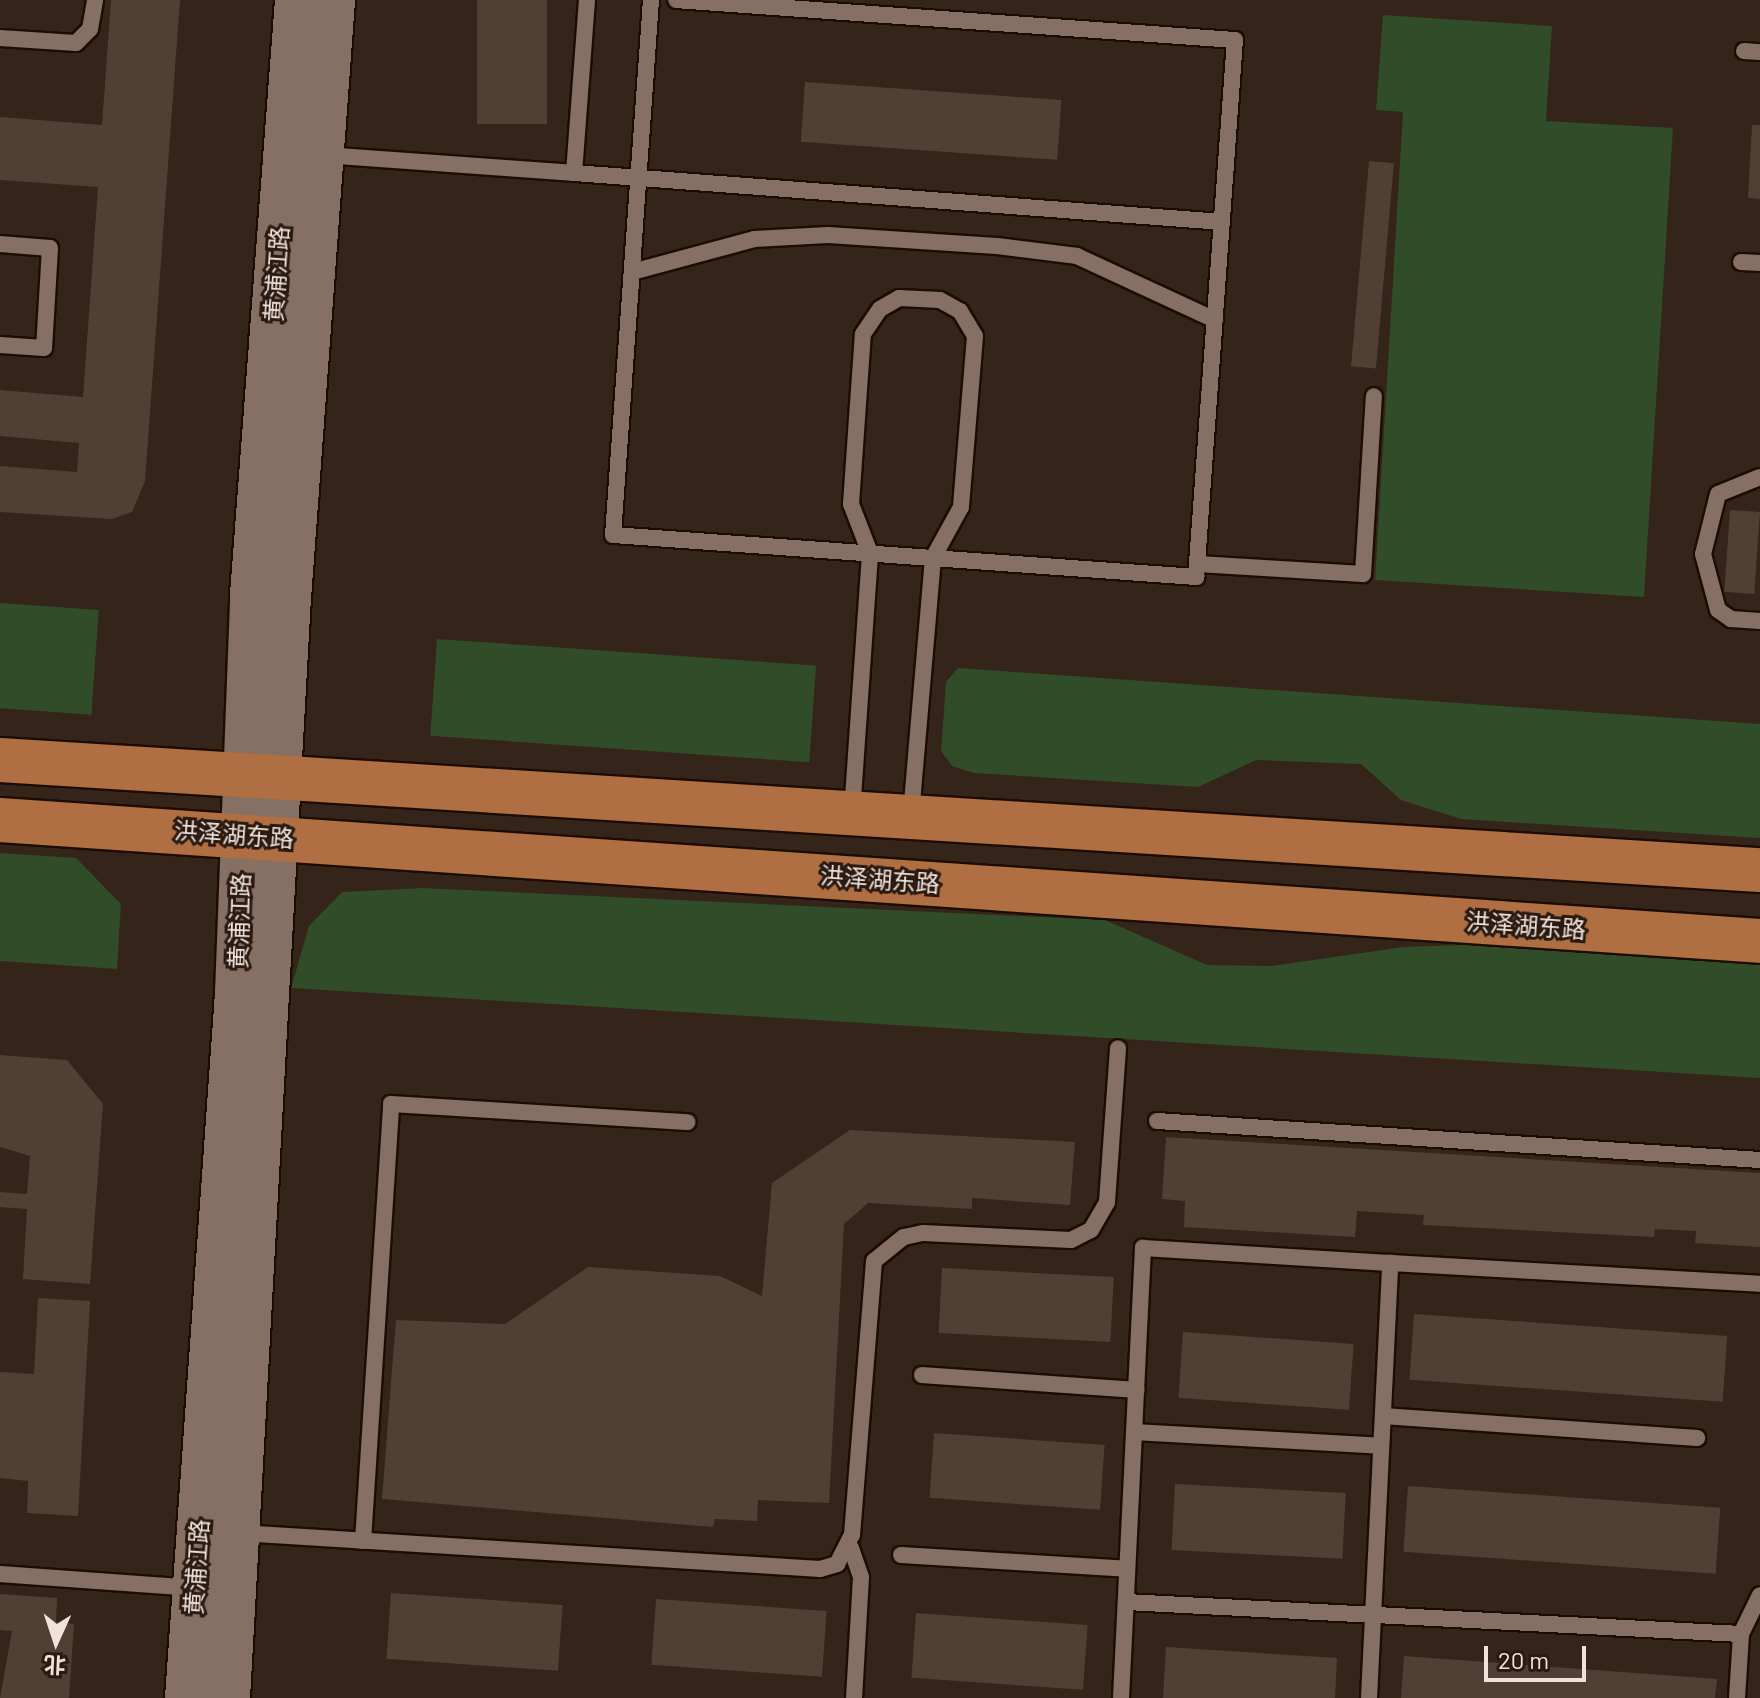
<!DOCTYPE html>
<html>
<head>
<meta charset="utf-8">
<style>
	body { margin:0 }
	#map { position:relative; width:1760px; height:1698px; overflow:hidden; background:#352419; font-family:Barlow,"Noto Sans SC",sans-serif }
	div>[style] { position:absolute }
	.green>* { inset:0; background:#314c28; transform-origin:0 0 }
	.building>* { inset:0; background:#523f34; transform-origin:0 0 }
	.roads { filter:drop-shadow(2px 0 #1c0d04) drop-shadow(-2px 0 #1c0d04) drop-shadow(0 2px #1c0d04) drop-shadow(0 -2px #1c0d04) }
	.lane>* { height:16px; margin:-8px; padding:0 8px; transform-origin:8px; border-radius:8px; background:#857063 }
	.secondary>* { height:44px; margin:-22px; padding:0 22px; transform-origin:22px; border-radius:22px; background:#857063 }
	.primary>* { height:44px; margin:-22px; padding:0 22px; transform-origin:22px; border-radius:22px; background:#b06e43 }
	span { translate:-50% -50%; white-space:nowrap; text-align:center; line-height:1.15; -webkit-text-stroke:6px #2b1a10; paint-order:stroke }
	.street-label { font-size:24px; color:#eee2db }
	.north { position:absolute; left:16px; top:1602px; width:80px; height:80px; -webkit-text-stroke:6px #2b1a10; paint-order:stroke; rotate:183deg; font-size:22px; font-weight:700; line-height:32px; text-align:center; color:#eee2db }
	.north::after { content:''; display:block; margin:auto; width:28px; height:36px; background:#eee2db; clip-path:polygon(50% 0,100% 100%,50% 72%,0 100%) }
	.scale { position:absolute; left:1484px; top:1646px; width:102px; height:36px; box-sizing:border-box; border:4px solid #eee2db; border-top:0; padding-left:10px; font-size:24px; line-height:28px; white-space:nowrap; color:#eee2db; -webkit-text-stroke:6px #2b1a10; paint-order:stroke }
</style>
</head>
<body>
<div id="map">
	<div class="green">
		<div style="clip-path:polygon(1383px 15px,1552px 26px,1546px 121px,1673px 128px,1644px 597px,1375px 580px,1403px 112px,1376px 110px)"></div>
		<div style="left:0;top:603px;width:99px;height:105px;rotate:4deg"></div>
		<div style="left:437px;top:639px;width:380px;height:97px;rotate:4deg"></div>
		<div style="clip-path:polygon(958px 668px,1760px 724px,1760px 838px,1461px 819px,1401px 800px,1361px 764px,1256px 760px,1198px 787px,974px 773px,952px 766px,941px 751px,946px 682px)"></div>
		<div style="clip-path:polygon(0 853px,76px 858px,121px 904px,117px 969px,0 961px)"></div>
		<div style="clip-path:polygon(423px 888px,1105px 920px,1207px 965px,1272px 966px,1403px 947px,1492px 944px,1760px 963px,1760px 1078px,291px 988px,309px 926px,342px 892px)"></div>
	</div>
	<div class="building">
		<div style="clip-path:polygon(111px 0,180px 0,145px 481px,132px 512px,112px 519px,0 512px,0 466px,77px 472px,79px 443px,0 436px,0 390px,83px 397px,98px 187px,0 180px,0 117px,102px 125px)"></div>
		<div style="left:477px;top:0;width:70px;height:124px"></div>
		<div style="left:805px;top:82px;width:257px;height:60px;rotate:4deg"></div>
		<div style="clip-path:polygon(1752px 125px,1760px 125px,1760px 199px,1748px 198px)"></div>
		<div style="left:1369px;top:161px;width:25px;height:206px;rotate:5deg"></div>
		<div style="left:1730px;top:510px;width:30px;height:82px;rotate:4deg"></div>
		<div style="clip-path:polygon(0 1055px,67px 1060px,103px 1104px,90px 1284px,23px 1279px,27px 1209px,0 1207px,0 1192px,27px 1194px,30px 1156px,0 1147px)"></div>
		<div style="clip-path:polygon(850px 1130px,1075px 1142px,1070px 1205px,972px 1198px,972px 1209px,868px 1203px,844px 1224px,829px 1503px,758px 1500px,757px 1521px,715px 1519px,713px 1527px,382px 1499px,396px 1320px,505px 1324px,588px 1267px,720px 1276px,762px 1296px,772px 1183px)"></div>
		<div style="clip-path:polygon(1166px 1137px,1760px 1173px,1760px 1247px,1695px 1243px,1696px 1231px,1655px 1229px,1654px 1237px,1423px 1225px,1424px 1215px,1357px 1211px,1355px 1237px,1184px 1227px,1185px 1201px,1162px 1199px)"></div>
		<div style="left:942px;top:1268px;width:172px;height:65px;rotate:3deg"></div>
		<div style="clip-path:polygon(38px 1298px,90px 1301px,78px 1516px,27px 1513px,28px 1481px,0 1478px,0 1372px,34px 1374px)"></div>
		<div style="left:1414px;top:1314px;width:314px;height:66px;rotate:4deg"></div>
		<div style="left:1183px;top:1332px;width:171px;height:66px;rotate:4deg"></div>
		<div style="left:934px;top:1433px;width:171px;height:65px;rotate:4deg"></div>
		<div style="left:1175px;top:1484px;width:171px;height:66px;rotate:3deg"></div>
		<div style="left:1408px;top:1486px;width:313px;height:66px;rotate:4deg"></div>
		<div style="left:391px;top:1593px;width:172px;height:66px;rotate:4deg"></div>
		<div style="clip-path:polygon(0 1594px,57px 1598px,56px 1622px,74px 1624px,69px 1698px,0 1698px,12px 1631px,0 1630px)"></div>
		<div style="left:656px;top:1599px;width:171px;height:66px;rotate:4deg"></div>
		<div style="left:916px;top:1613px;width:172px;height:65px;rotate:4deg"></div>
		<div style="clip-path:polygon(1166px 1647px,1337px 1658px,1335px 1698px,1163px 1698px)"></div>
		<div style="clip-path:polygon(1404px 1656px,1717px 1679px,1715px 1698px,1401px 1698px)"></div>
	</div>
	<div class="roads">
		<div class="lane">
			<div style="left:587px;top:0;width:173px;rotate:94.3deg"></div>
			<div style="left:574px;top:173px;width:650px;rotate:4.32deg"></div>
			<div style="left:651px;top:0;width:536px;rotate:94.06deg"></div>
			<div style="left:613px;top:535px;width:585px;rotate:4.12deg"></div>
			<div style="left:1196px;top:577px;width:538px;rotate:-85.85deg"></div>
			<div style="left:1235px;top:40px;width:560px;rotate:-175.91deg"></div>
			<div style="left:0;top:38px;width:76px;rotate:3.8deg"></div>
			<div style="left:76px;top:43px;width:20px;rotate:-45deg"></div>
			<div style="left:90px;top:29px;width:29px;rotate:-80deg"></div>
			<div style="left:1744px;top:51px;width:16px;rotate:4deg"></div>
			<div style="left:325px;top:155px;width:250px;rotate:4.1deg"></div>
			<div style="left:0;top:244px;width:50px;rotate:4.6deg"></div>
			<div style="left:50px;top:248px;width:100px;rotate:93.4deg"></div>
			<div style="left:44px;top:348px;width:44px;rotate:-176.1deg"></div>
			<div style="left:1741px;top:262px;width:19px;rotate:3deg"></div>
			<div style="left:632px;top:272px;width:126px;rotate:-15.1deg"></div>
			<div style="left:754px;top:239px;width:74px;rotate:-3.1deg"></div>
			<div style="left:828px;top:235px;width:169px;rotate:3.7deg"></div>
			<div style="left:997px;top:246px;width:81px;rotate:7.1deg"></div>
			<div style="left:1077px;top:256px;width:152px;rotate:24.9deg"></div>
			<div style="left:1760px;top:477px;width:45px;rotate:158deg"></div>
			<div style="left:1718px;top:494px;width:62px;rotate:104deg"></div>
			<div style="left:1703px;top:554px;width:58px;rotate:75deg"></div>
			<div style="left:1718px;top:610px;width:16px;rotate:35deg"></div>
			<div style="left:1731px;top:619px;width:29px;rotate:4deg"></div>
			<div style="left:1198px;top:564px;width:165px;rotate:3.5deg"></div>
			<div style="left:1363px;top:574px;width:178px;rotate:-86.5deg"></div>
			<div style="left:852px;top:812px;width:260px;rotate:-86deg"></div>
			<div style="left:870px;top:553px;width:53px;rotate:-111.2deg"></div>
			<div style="left:851px;top:504px;width:170px;rotate:-86deg"></div>
			<div style="left:863px;top:334px;width:30px;rotate:-56deg"></div>
			<div style="left:880px;top:309px;width:22px;rotate:-30deg"></div>
			<div style="left:899px;top:298px;width:41px;rotate:2.8deg"></div>
			<div style="left:940px;top:300px;width:23px;rotate:29deg"></div>
			<div style="left:960px;top:311px;width:29px;rotate:59deg"></div>
			<div style="left:975px;top:336px;width:172px;rotate:94.7deg"></div>
			<div style="left:961px;top:507px;width:58px;rotate:118.8deg"></div>
			<div style="left:933px;top:558px;width:259px;rotate:94.9deg"></div>
			<div style="left:1157px;top:1121px;width:604px;rotate:3.7deg"></div>
			<div style="left:922px;top:1375px;width:215px;rotate:4deg"></div>
			<div style="left:1383px;top:1416px;width:315px;rotate:4deg"></div>
			<div style="left:1134px;top:1432px;width:247px;rotate:3.2deg"></div>
			<div style="left:240px;top:1533px;width:581px;rotate:3.55deg"></div>
			<div style="left:820px;top:1569px;width:18px;rotate:-16deg"></div>
			<div style="left:837px;top:1564px;width:33px;rotate:-63deg"></div>
			<div style="left:852px;top:1535px;width:275px;rotate:-85.4deg"></div>
			<div style="left:874px;top:1261px;width:38px;rotate:-39deg"></div>
			<div style="left:904px;top:1237px;width:19px;rotate:-12deg"></div>
			<div style="left:923px;top:1233px;width:148px;rotate:2.7deg"></div>
			<div style="left:1071px;top:1240px;width:22px;rotate:-27deg"></div>
			<div style="left:1091px;top:1230px;width:32px;rotate:-60deg"></div>
			<div style="left:1107px;top:1202px;width:154px;rotate:-85.9deg"></div>
			<div style="left:363px;top:1541px;width:438px;rotate:-86.3deg"></div>
			<div style="left:391px;top:1104px;width:297px;rotate:3.5deg"></div>
			<div style="left:851px;top:1548px;width:31px;rotate:71deg"></div>
			<div style="left:861px;top:1577px;width:121px;rotate:93.3deg"></div>
			<div style="left:901px;top:1555px;width:226px;rotate:3.5deg"></div>
			<div style="left:0;top:1574px;width:194px;rotate:4.1deg"></div>
			<div style="left:1126px;top:1602px;width:616px;rotate:2.98deg"></div>
			<div style="left:1121px;top:1698px;width:451px;rotate:-87.2deg"></div>
			<div style="left:1143px;top:1248px;width:247px;rotate:3.5deg"></div>
			<div style="left:1369px;top:1698px;width:436px;rotate:-87.2deg"></div>
			<div style="left:1390px;top:1263px;width:371px;rotate:3.2deg"></div>
			<div style="left:1737px;top:1698px;width:64px;rotate:-86.4deg"></div>
			<div style="left:1741px;top:1634px;width:43px;rotate:-64deg"></div>
		</div>
		<div class="secondary">
			<div style="left:187px;top:1698px;width:707px;rotate:-85.94deg"></div>
			<div style="left:237px;top:993px;width:398px;rotate:-87.8deg"></div>
			<div style="left:252px;top:595px;width:597px;rotate:-85.67deg"></div>
			<div style="left:228px;top:1698px;width:1102px;rotate:-86.83deg"></div>
			<div style="left:289px;top:598px;width:600px;rotate:-85.79deg"></div>
		</div>
		<div class="primary">
			<div style="left:0;top:760px;width:1763px;rotate:3.58deg"></div>
			<div style="left:0;top:820px;width:1764px;rotate:3.93deg"></div>
		</div>
	</div>
	<div class="street-label">
		<span style="left:276px;top:274px;rotate:-86deg">黄浦江路</span>
		<span style="left:234px;top:834px;rotate:4deg">洪泽湖东路</span>
		<span style="left:880px;top:879px;rotate:4deg">洪泽湖东路</span>
		<span style="left:239px;top:921px;rotate:-88deg">黄浦江路</span>
		<span style="left:1526px;top:925px;rotate:4deg">洪泽湖东路</span>
		<span style="left:196px;top:1567px;rotate:-86deg">黄浦江路</span>
	</div>
	<div class="north">北</div>
	<div class="scale">20 m</div>
</div>
</body>
</html>
